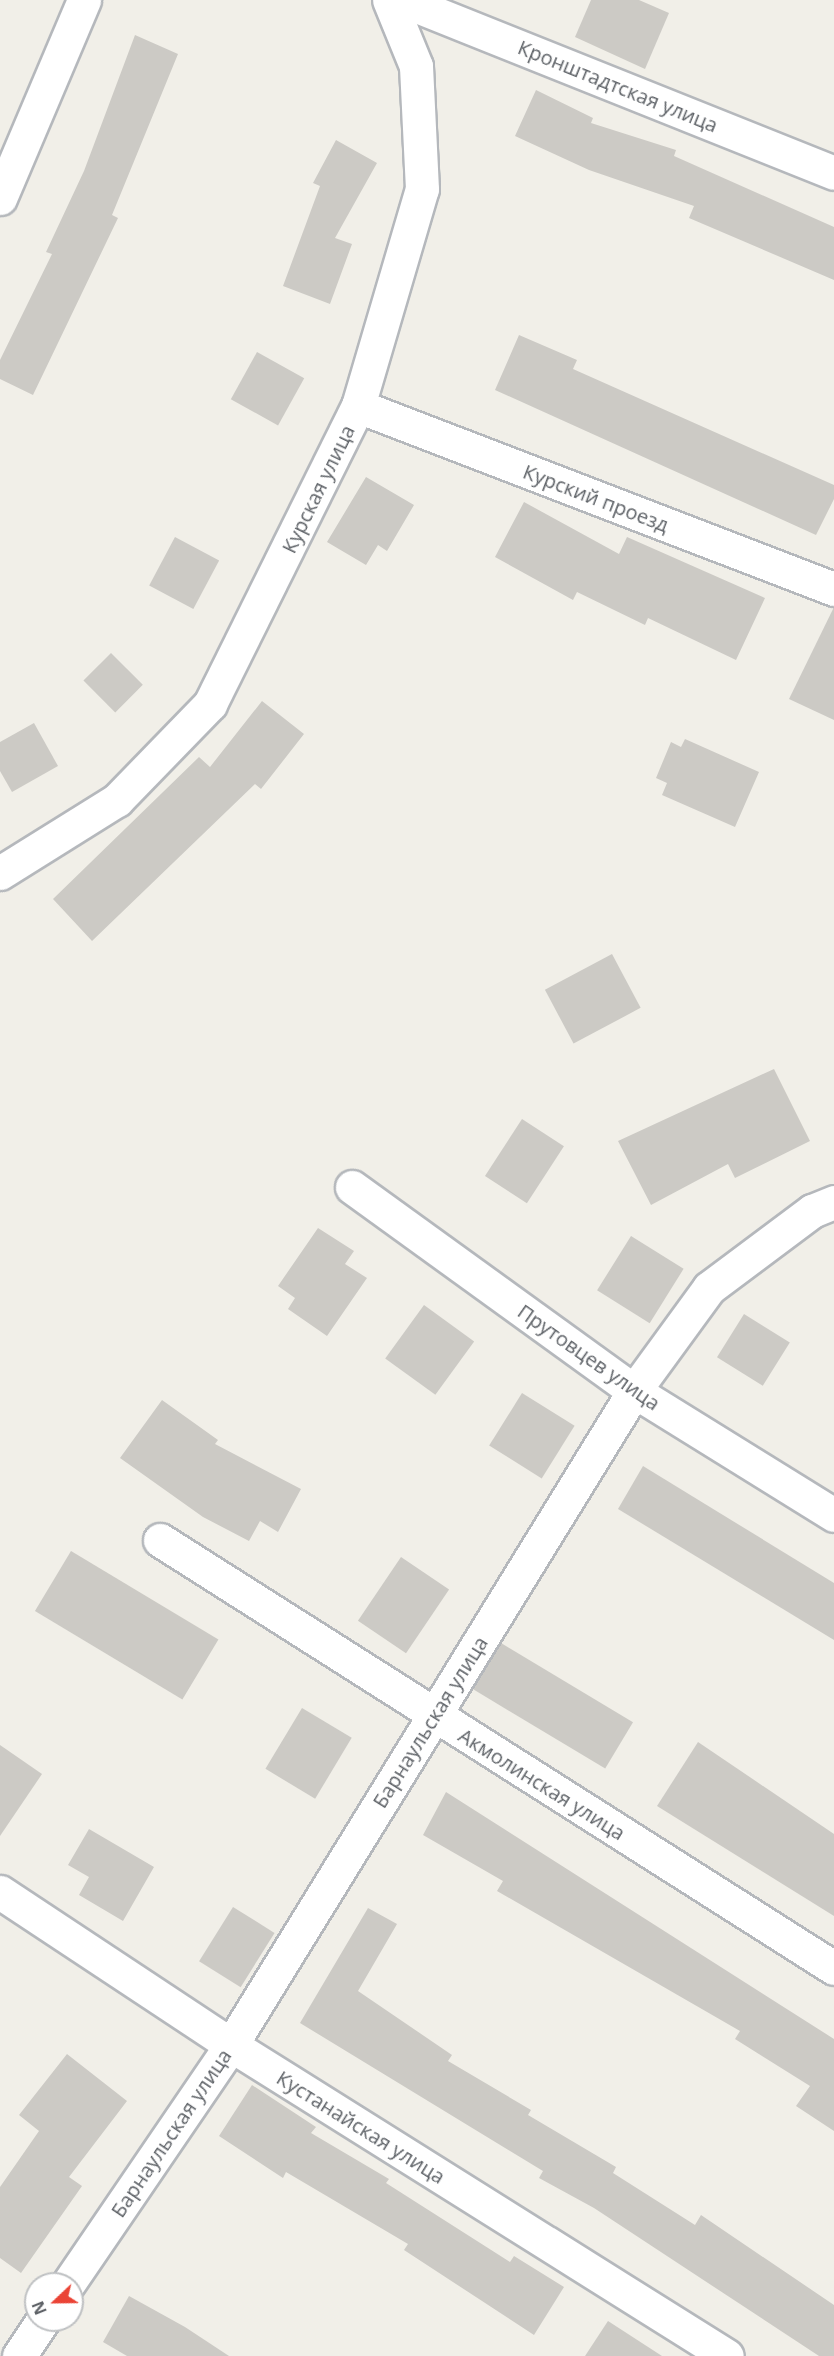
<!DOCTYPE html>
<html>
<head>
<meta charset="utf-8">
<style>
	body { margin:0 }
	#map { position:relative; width:834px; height:2356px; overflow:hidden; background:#f1efe8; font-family:"Open Sans",sans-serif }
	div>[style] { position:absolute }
	.building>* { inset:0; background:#cccac5; transform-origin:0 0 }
	.roads { filter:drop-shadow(2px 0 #b5b8bc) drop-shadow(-2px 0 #b5b8bc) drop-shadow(0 2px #b5b8bc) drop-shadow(0 -2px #b5b8bc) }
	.street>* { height:33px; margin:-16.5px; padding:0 16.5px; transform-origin:16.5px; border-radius:16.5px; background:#fff }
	span { translate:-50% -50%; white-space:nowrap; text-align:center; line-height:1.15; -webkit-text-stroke:5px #fff; paint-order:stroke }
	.street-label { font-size:20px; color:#5f6368 }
	.north { position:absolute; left:24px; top:2272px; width:60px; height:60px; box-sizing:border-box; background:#fff; border:2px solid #bfc1c3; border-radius:50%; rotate:248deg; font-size:16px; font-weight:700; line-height:24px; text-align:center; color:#5f6368 }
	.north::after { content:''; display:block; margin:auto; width:21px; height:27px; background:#ea4335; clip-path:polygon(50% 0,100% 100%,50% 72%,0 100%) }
</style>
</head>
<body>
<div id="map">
	<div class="building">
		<div style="clip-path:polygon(591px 0,639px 0,669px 13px,645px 69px,575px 37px)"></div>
		<div style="clip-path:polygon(135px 35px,178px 54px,112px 215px,118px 218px,33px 395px,0 379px,0 360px,52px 254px,46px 252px,84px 171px)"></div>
		<div style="clip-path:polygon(536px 90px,593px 118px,591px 123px,676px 150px,674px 156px,834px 227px,834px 280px,689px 218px,694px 206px,589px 170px,515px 136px)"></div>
		<div style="clip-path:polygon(336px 140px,377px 163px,335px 238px,352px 244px,330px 304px,283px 286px,320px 186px,313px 183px)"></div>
		<div style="clip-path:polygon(519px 335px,577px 360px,573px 369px,834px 485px,834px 499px,816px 535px,495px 390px)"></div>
		<div style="left:257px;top:352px;width:54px;height:54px;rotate:29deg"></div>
		<div style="clip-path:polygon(366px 477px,414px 505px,387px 551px,378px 545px,366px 565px,327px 542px)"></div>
		<div style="clip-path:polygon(524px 502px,619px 554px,627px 537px,765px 598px,736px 660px,648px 618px,645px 625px,577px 592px,573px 600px,495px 557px)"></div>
		<div style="left:175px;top:537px;width:50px;height:55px;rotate:28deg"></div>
		<div style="clip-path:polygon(834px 607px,834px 720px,789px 699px)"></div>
		<div style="left:111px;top:653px;width:45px;height:39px;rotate:45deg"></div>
		<div style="clip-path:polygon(262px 701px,304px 734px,261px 789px,255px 784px,92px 941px,53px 899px,199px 757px,210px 767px)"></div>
		<div style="clip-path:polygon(34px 723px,58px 766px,12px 792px,0 771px,0 742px)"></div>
		<div style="clip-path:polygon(685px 739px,759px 772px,735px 827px,662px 795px,667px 783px,656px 778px,671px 742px,681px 747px)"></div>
		<div style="left:612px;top:954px;width:61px;height:76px;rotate:62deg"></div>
		<div style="clip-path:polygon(774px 1069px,810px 1141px,735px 1178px,728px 1164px,651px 1205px,618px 1141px)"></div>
		<div style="left:522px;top:1119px;width:50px;height:68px;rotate:33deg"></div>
		<div style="clip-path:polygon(318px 1228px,354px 1251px,345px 1264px,367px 1278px,327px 1336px,288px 1309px,295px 1298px,278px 1286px)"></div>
		<div style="left:631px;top:1236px;width:62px;height:64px;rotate:32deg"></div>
		<div style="left:424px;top:1305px;width:62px;height:66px;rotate:36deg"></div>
		<div style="left:744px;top:1314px;width:54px;height:51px;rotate:32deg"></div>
		<div style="left:522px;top:1393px;width:62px;height:62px;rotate:32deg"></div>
		<div style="clip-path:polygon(162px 1400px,218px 1440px,215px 1444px,301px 1489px,278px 1532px,260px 1521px,249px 1541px,203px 1517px,120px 1458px)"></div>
		<div style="clip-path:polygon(643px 1466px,834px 1583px,834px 1640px,618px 1509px)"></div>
		<div style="left:71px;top:1551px;width:172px;height:70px;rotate:31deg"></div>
		<div style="left:401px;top:1557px;width:58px;height:77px;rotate:34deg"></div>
		<div style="left:501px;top:1643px;width:154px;height:54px;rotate:31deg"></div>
		<div style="left:302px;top:1708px;width:58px;height:71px;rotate:31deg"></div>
		<div style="clip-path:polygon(698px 1742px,834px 1834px,834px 1916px,657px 1806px)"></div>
		<div style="clip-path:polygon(0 1745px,42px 1774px,0 1836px)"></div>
		<div style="clip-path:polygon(446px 1792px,834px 2039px,834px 2131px,796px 2106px,810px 2086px,735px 2039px,740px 2031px,497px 1891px,503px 1881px,423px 1835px)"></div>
		<div style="clip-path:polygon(89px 1829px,154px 1867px,123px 1921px,79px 1895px,89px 1877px,68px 1865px)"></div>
		<div style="left:233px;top:1907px;width:49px;height:64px;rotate:32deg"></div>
		<div style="clip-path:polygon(368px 1908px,397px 1924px,358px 1991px,452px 2055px,448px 2061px,531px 2110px,528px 2115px,616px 2167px,613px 2173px,695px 2225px,701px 2215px,834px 2305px,834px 2356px,819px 2356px,594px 2208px,539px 2178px,543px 2171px,300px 2023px)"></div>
		<div style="clip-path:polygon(67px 2054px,127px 2101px,69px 2177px,82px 2186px,21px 2273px,0 2258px,0 2187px,39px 2131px,19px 2115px)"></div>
		<div style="clip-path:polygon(252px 2085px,316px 2127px,311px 2133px,389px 2179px,386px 2183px,510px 2262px,514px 2256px,564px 2287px,534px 2335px,404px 2250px,408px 2244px,286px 2172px,283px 2178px,219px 2136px)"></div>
		<div style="clip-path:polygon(129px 2296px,185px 2327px,229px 2356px,127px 2356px,103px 2342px)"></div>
		<div style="clip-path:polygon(608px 2321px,662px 2356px,585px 2356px)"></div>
	</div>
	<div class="roads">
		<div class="street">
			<div style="left:402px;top:0;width:465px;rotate:21.8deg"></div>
			<div style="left:0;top:198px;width:215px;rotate:-67deg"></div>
			<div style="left:358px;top:406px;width:510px;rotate:21.03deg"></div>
			<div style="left:0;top:873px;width:138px;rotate:-32deg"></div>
			<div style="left:117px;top:800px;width:134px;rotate:-45.9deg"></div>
			<div style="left:210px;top:704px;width:333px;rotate:-63.6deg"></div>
			<div style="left:358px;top:406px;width:226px;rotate:-73.6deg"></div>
			<div style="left:422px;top:189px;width:123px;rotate:-92.8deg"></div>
			<div style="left:416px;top:66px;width:71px;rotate:-112.2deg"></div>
			<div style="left:352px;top:1187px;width:348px;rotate:35.9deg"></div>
			<div style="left:634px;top:1391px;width:235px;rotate:31.8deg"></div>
			<div style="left:160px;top:1540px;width:798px;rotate:32.42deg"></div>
			<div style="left:0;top:1892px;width:277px;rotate:33.5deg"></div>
			<div style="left:231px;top:2045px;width:585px;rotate:32.09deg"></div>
			<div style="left:68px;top:2284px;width:289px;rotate:-55.7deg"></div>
			<div style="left:231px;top:2045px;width:768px;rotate:-58.36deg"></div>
			<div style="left:634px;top:1391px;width:127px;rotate:-53.9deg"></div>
			<div style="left:709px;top:1288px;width:129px;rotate:-36.8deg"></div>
			<div style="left:812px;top:1211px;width:24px;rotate:-22deg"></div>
			<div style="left:19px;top:2356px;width:43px;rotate:-56.3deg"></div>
		</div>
	</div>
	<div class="street-label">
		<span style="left:618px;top:86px;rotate:22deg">Кронштадтская улица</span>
		<span style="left:318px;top:489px;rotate:-64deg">Курская улица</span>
		<span style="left:596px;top:498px;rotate:21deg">Курский проезд</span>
		<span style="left:589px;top:1357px;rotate:35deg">Прутовцев улица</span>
		<span style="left:430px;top:1722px;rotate:-58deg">Барнаульская улица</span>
		<span style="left:542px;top:1784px;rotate:32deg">Акмолинская улица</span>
		<span style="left:361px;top:2127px;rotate:32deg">Кустанайская улица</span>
		<span style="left:171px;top:2133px;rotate:-56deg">Барнаульская улица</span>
	</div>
	<div class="north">N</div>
</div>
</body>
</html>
